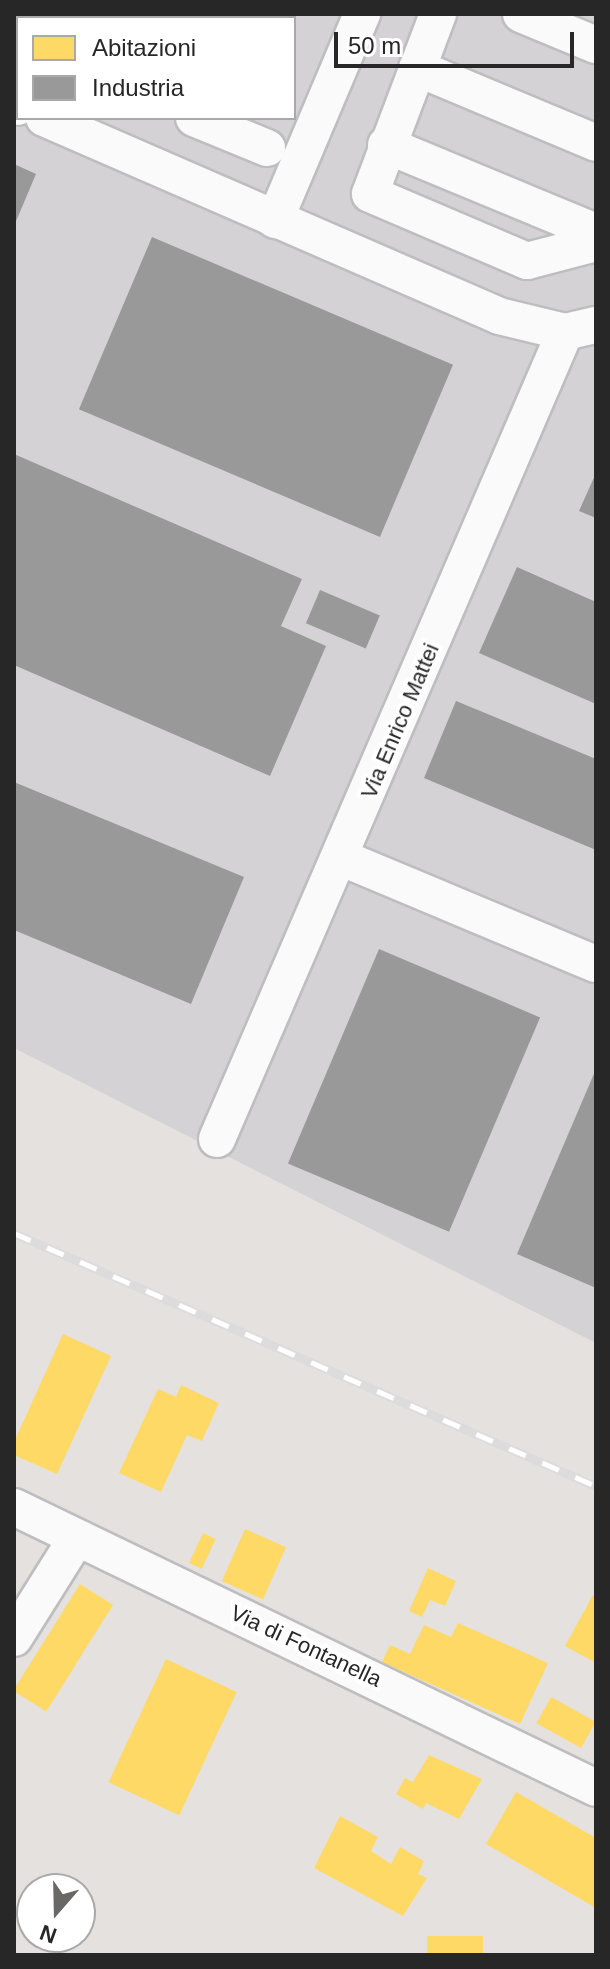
<!DOCTYPE html>
<html>
<head>
<meta charset="utf-8">
<style>
	body { margin:0 }
	#map { position:relative; width:610px; height:1969px; overflow:hidden; background:#e4e1de; font-family:Arial,sans-serif }
	div>[style] { position:absolute }
	.industrial>* { inset:0; background:#d5d2d5 }
	.homes>* { inset:0; background:#ffd966; transform-origin:0 0 }
	.industry>* { inset:0; background:#999; transform-origin:0 0 }
	.roads { filter:drop-shadow(2px 0 #bebdbf) drop-shadow(-2px 0 #bebdbf) drop-shadow(0 2px #bebdbf) drop-shadow(0 -2px #bebdbf) }
	.minor>* { height:36px; margin:-18px; padding:0 18px; transform-origin:18px; border-radius:18px; background:#fbfafa }
	.rail>* { height:9px; margin-top:-4.5px; transform-origin:0; background:repeating-linear-gradient(90deg,#fff 0 18px,#dcdcdd 0 36px); box-sizing:border-box; border-block:2px solid #dcdcdd }
	span { translate:-50% -50%; white-space:nowrap; text-align:center; line-height:1.15; -webkit-text-stroke:8px #fff; paint-order:stroke }
	.street-label { font-size:22px; color:#272727 }
	.frame { position:absolute; inset:0; border:16px solid #272727; pointer-events:none }
	.legend { position:absolute; left:16px; top:16px; width:280px; height:104px; box-sizing:border-box; background:#fff; border:2px solid #a9a9a9; margin:0; padding:10px 14px; list-style:none; font-size:24px; color:#272727 }
	.legend li { display:flex; align-items:center; gap:16px; height:40px }
	.legend b { width:40px; border:2px solid #a9a9a9 }
	.north { position:absolute; left:16px; top:1873px; width:80px; height:80px; box-sizing:border-box; background:#fff; border:2px solid #a9a9a9; border-radius:50%; rotate:200deg; font-size:22px; font-weight:700; line-height:32px; text-align:center; color:#272727 }
	.north::after { content:''; display:block; margin:auto; width:28px; height:36px; background:#696867; clip-path:polygon(50% 0,100% 100%,50% 72%,0 100%) }
	.scale { position:absolute; left:334px; top:32px; width:240px; height:36px; box-sizing:border-box; border:4px solid #272727; border-top:0; padding-left:10px; font-size:24px; line-height:28px; white-space:nowrap; color:#272727; -webkit-text-stroke:6px #fff; paint-order:stroke }
</style>
</head>
<body>
<div id="map">
	<div class="industrial">
		<div style="clip-path:polygon(evenodd,14px 14px,596px 14px,596px 1343px,14px 1048px,14px 14px,18px 18px,294px 18px,294px 118px,18px 118px,18px 18px)"></div>
	</div>
	<div class="homes">
		<div style="clip-path:polygon(63px 1334px,111px 1356px,57px 1474px,14px 1455px,14px 1442px)"></div>
		<div style="clip-path:polygon(181px 1385px,219px 1403px,202px 1441px,187px 1435px,161px 1492px,119px 1473px,158px 1389px,176px 1397px)"></div>
		<div style="left:245px;top:1529px;width:45px;height:57px;rotate:24deg"></div>
		<div style="left:203px;top:1533px;width:14px;height:33px;rotate:25deg"></div>
		<div style="clip-path:polygon(428px 1568px,456px 1581px,445px 1606px,430px 1600px,422px 1617px,409px 1611px)"></div>
		<div style="left:80px;top:1584px;width:39px;height:126px;rotate:32deg"></div>
		<div style="clip-path:polygon(593px 1595px,596px 1597px,596px 1663px,565px 1646px)"></div>
		<div style="clip-path:polygon(458px 1623px,548px 1663px,520px 1724px,382px 1662px,390px 1645px,410px 1654px,424px 1625px,451px 1637px)"></div>
		<div style="left:166px;top:1659px;width:78px;height:136px;rotate:25deg"></div>
		<div style="left:551px;top:1697px;width:51px;height:30px;rotate:29deg"></div>
		<div style="clip-path:polygon(429px 1755px,482px 1779px,459px 1819px,426px 1803px,423px 1809px,396px 1794px,405px 1778px,413px 1782px)"></div>
		<div style="clip-path:polygon(516px 1792px,596px 1838px,596px 1908px,486px 1844px)"></div>
		<div style="clip-path:polygon(340px 1816px,378px 1837px,371px 1851px,391px 1864px,400px 1847px,424px 1861px,418px 1874px,427px 1878px,403px 1916px,314px 1868px)"></div>
		<div style="left:427px;top:1936px;width:56px;height:19px"></div>
	</div>
	<div class="industry">
		<div style="clip-path:polygon(179px 14px,259px 14px,177px 18px)"></div>
		<div style="clip-path:polygon(14px 164px,36px 174px,14px 226px)"></div>
		<div style="left:152px;top:237px;width:327px;height:187px;rotate:23deg"></div>
		<div style="clip-path:polygon(14px 454px,302px 579px,281px 626px,326px 646px,270px 776px,14px 665px)"></div>
		<div style="clip-path:polygon(596px 473px,596px 518px,579px 511px)"></div>
		<div style="clip-path:polygon(517px 567px,596px 602px,596px 704px,479px 653px)"></div>
		<div style="left:320px;top:590px;width:65px;height:36px;rotate:23deg"></div>
		<div style="clip-path:polygon(456px 701px,596px 759px,596px 850px,424px 778px)"></div>
		<div style="clip-path:polygon(14px 782px,244px 877px,191px 1004px,14px 930px)"></div>
		<div style="left:379px;top:949px;width:175px;height:233px;rotate:23deg"></div>
		<div style="clip-path:polygon(596px 1069px,596px 1288px,517px 1254px)"></div>
	</div>
	<div class="roads">
		<div class="minor">
			<div style="left:94px;top:14px;width:11px;rotate:22deg"></div>
			<div style="left:438px;top:14px;width:192px;rotate:110.7deg"></div>
			<div style="left:370px;top:194px;width:171px;rotate:23.1deg"></div>
			<div style="left:527px;top:261px;width:71px;rotate:-14.6deg"></div>
			<div style="left:521px;top:14px;width:81px;rotate:22.5deg"></div>
			<div style="left:14px;top:43px;width:4px;rotate:14deg"></div>
			<div style="left:417px;top:68px;width:194px;rotate:22.7deg"></div>
			<div style="left:14px;top:105px;width:4px;rotate:27deg"></div>
			<div style="left:44px;top:118px;width:496px;rotate:23.5deg"></div>
			<div style="left:499px;top:316px;width:68px;rotate:13.6deg"></div>
			<div style="left:565px;top:332px;width:32px;rotate:-13deg"></div>
			<div style="left:194px;top:118px;width:79px;rotate:22.3deg"></div>
			<div style="left:386px;top:145px;width:227px;rotate:22.5deg"></div>
			<div style="left:275px;top:220px;width:224px;rotate:-67.1deg"></div>
			<div style="left:342px;top:858px;width:275px;rotate:22.7deg"></div>
			<div style="left:217px;top:1139px;width:879px;rotate:-66.67deg"></div>
			<div style="left:14px;top:1507px;width:646px;rotate:25.77deg"></div>
			<div style="left:14px;top:1638px;width:117px;rotate:-57.9deg"></div>
		</div>
	</div>
	<div class="rail">
		<div style="left:14px;top:1233px;width:635px;rotate:23.49deg"></div>
	</div>
	<div class="street-label">
		<span style="left:400px;top:721px;rotate:-67deg">Via Enrico Mattei</span>
		<span style="left:306px;top:1646px;rotate:25deg">Via di Fontanella</span>
	</div>
	<div class="frame"></div>
	<ul class="legend">
	<li><b style="height:22px;background:#ffd966"></b>Abitazioni</li>
	<li><b style="height:22px;background:#999"></b>Industria</li>
	</ul>
	<div class="north">N</div>
	<div class="scale">50 m</div>
</div>
</body>
</html>
